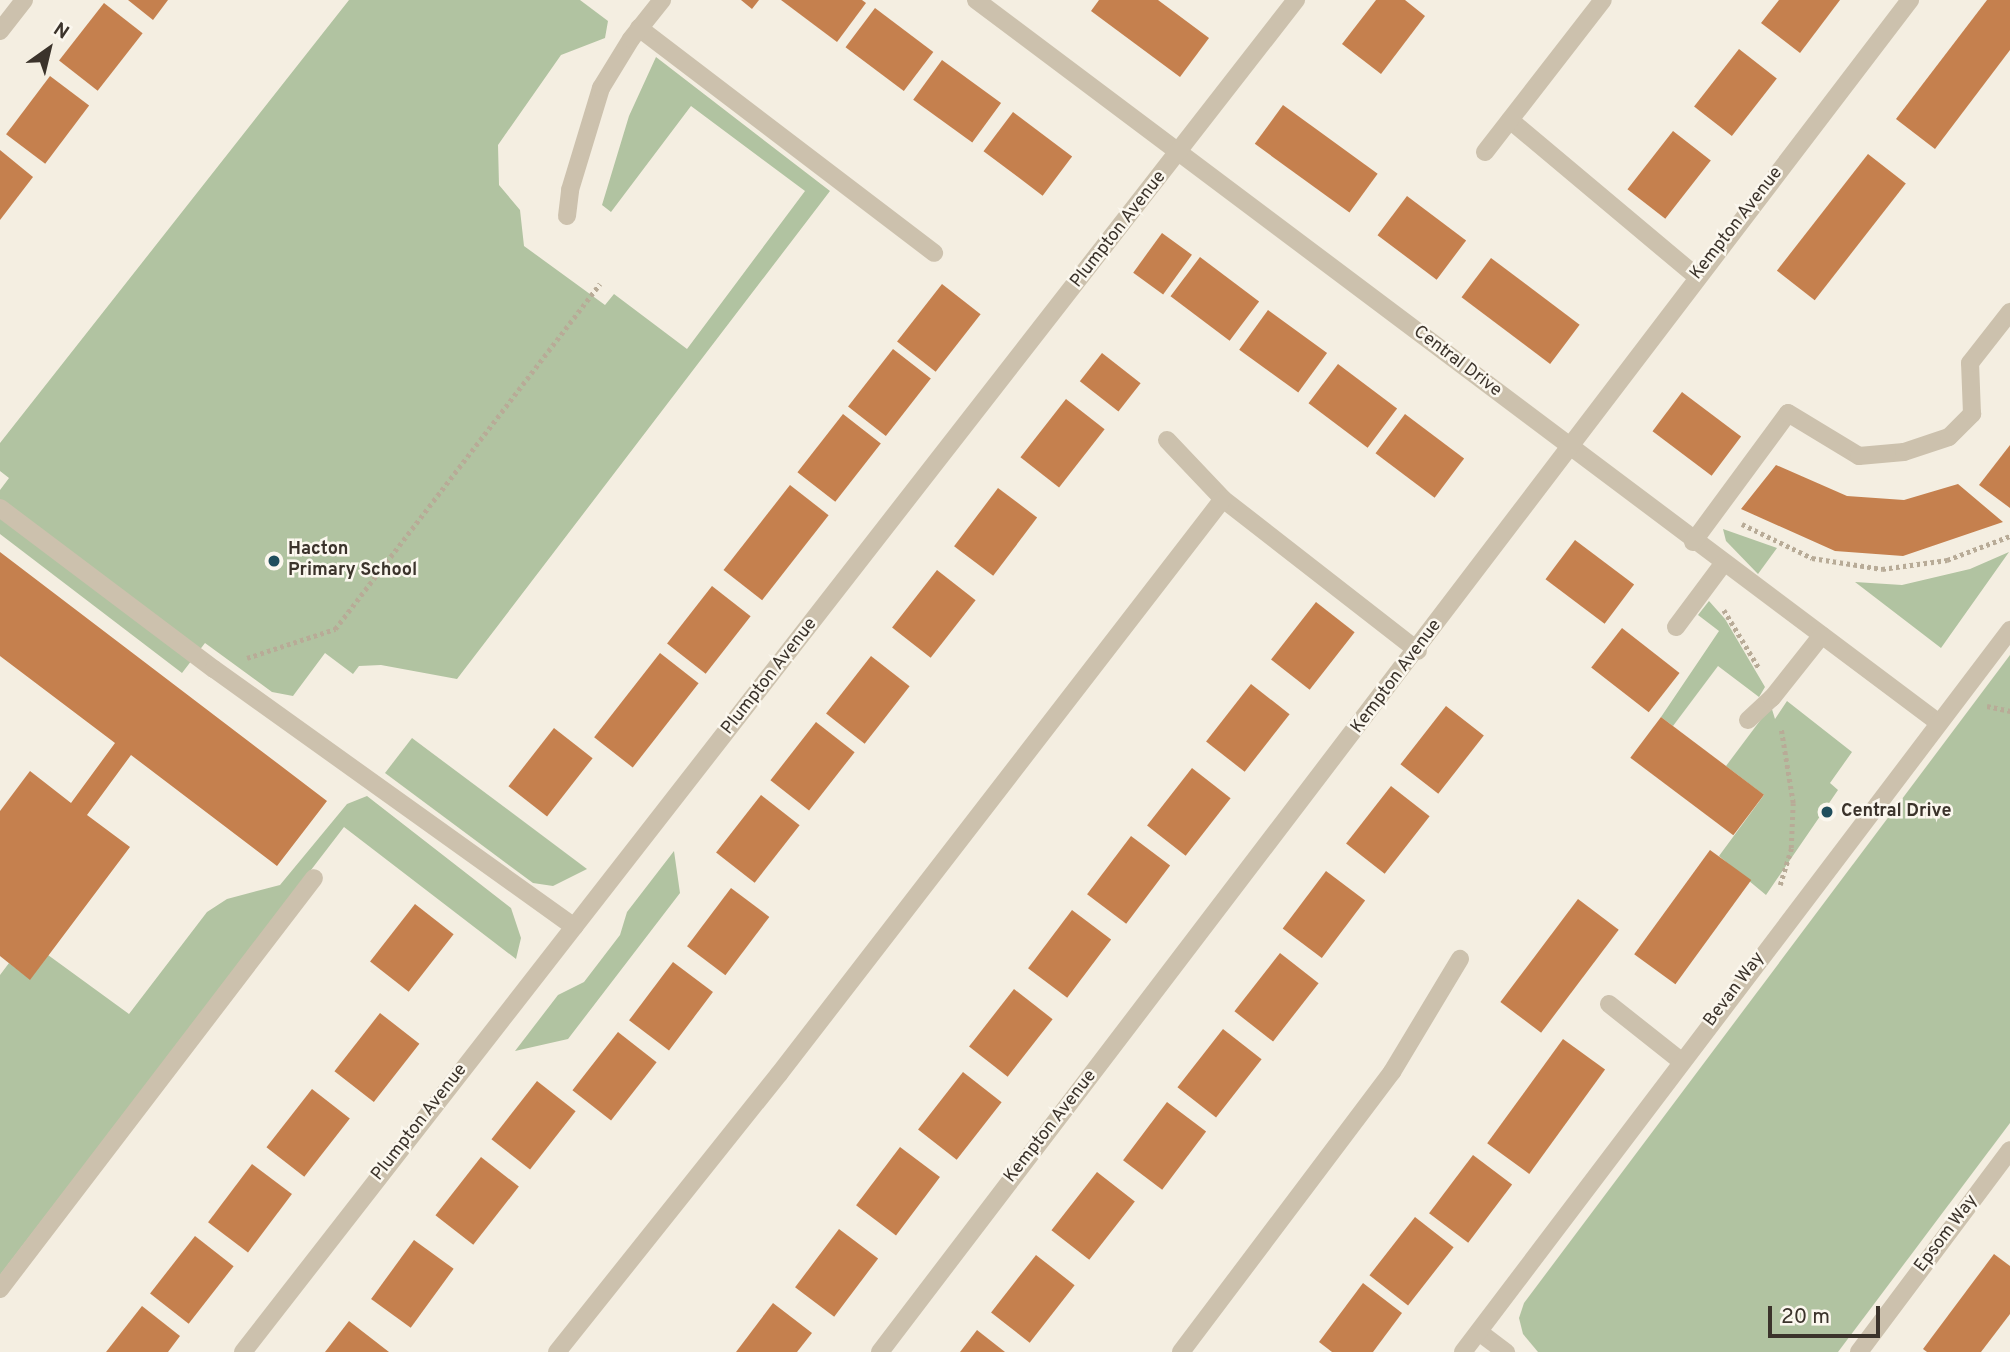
<!DOCTYPE html>
<html>
<head>
<meta charset="utf-8">
<style>
	body { margin:0 }
	#map { position:relative; width:2010px; height:1352px; overflow:hidden; background:#f4eee1; font-family:Overpass,sans-serif }
	div>[style] { position:absolute }
	.green>* { inset:0; background:#b1c3a1 }
	.building>* { inset:0; background:#c5804e; transform-origin:0 0 }
	.path>* { height:4.5px; margin-top:-2.25px; transform-origin:0; background:repeating-linear-gradient(90deg,#b8ab97 0 3.5px,transparent 0 7px) }
	.minor>* { height:18px; margin:-9px; padding:0 9px; transform-origin:9px; border-radius:9px; background:#ccc1ad }
	.dots>* { width:19px; height:19px; translate:-50% -50%; box-sizing:border-box; border:4px solid #fbf7ee; border-radius:50% }
	span { translate:-50% -50%; white-space:nowrap; text-align:center; line-height:1.15; -webkit-text-stroke:5px #fbf7ee; paint-order:stroke }
	.street-label { font-size:18px; color:#3b332b }
	.poi-label { font-size:18px; color:#3b332b; font-weight:700 }
	.left { translate:0 -50%; text-align:left }
	.north { position:absolute; left:14px; top:14px; width:70px; height:70px; -webkit-text-stroke:5px #fbf7ee; paint-order:stroke; rotate:34deg; font-size:19px; font-weight:700; line-height:28px; text-align:center; color:#3b332b }
	.north::after { content:''; display:block; margin:auto; width:24px; height:32px; background:#3b332b; clip-path:polygon(50% 0,100% 100%,50% 72%,0 100%) }
	.scale { position:absolute; left:1768px; top:1306px; width:112px; height:32px; box-sizing:border-box; border:4px solid #3b332b; border-top:0; padding-left:9px; font-size:21px; line-height:24px; white-space:nowrap; color:#3b332b; -webkit-text-stroke:5px #fbf7ee; paint-order:stroke }
</style>
</head>
<body>
<div id="map">
	<div class="green">
		<div style="clip-path:polygon(349px 0,580px 0,608px 21px,605px 38px,561px 55px,498px 145px,499px 185px,520px 210px,524px 246px,605px 305px,614px 294px,687px 349px,805px 191px,691px 106px,611px 212px,602px 205px,629px 116px,656px 57px,830px 191px,457px 679px,381px 665px,359px 666px,353px 674px,325px 653px,293px 696px,272px 692px,205px 643px,182px 673px,0 534px,0 490px,9px 478px,0 471px,0 443px)"></div>
		<div style="clip-path:polygon(1723px 529px,1777px 548px,1758px 574px,1726px 541px)"></div>
		<div style="clip-path:polygon(2009px 552px,1941px 648px,1855px 582px,1902px 585px,1970px 569px)"></div>
		<div style="clip-path:polygon(1709px 601px,1725px 619px,1765px 687px,1759px 697px,1718px 666px,1673px 726px,1661px 717px,1719px 631px,1698px 615px)"></div>
		<div style="clip-path:polygon(2010px 655px,2010px 1123px,1838px 1352px,1538px 1352px,1523px 1334px,1519px 1318px,1524px 1303px)"></div>
		<div style="clip-path:polygon(1787px 701px,1852px 752px,1830px 783px,1838px 790px,1766px 895px,1719px 856px,1764px 795px,1726px 766px,1771px 706px,1775px 719px)"></div>
		<div style="clip-path:polygon(412px 738px,587px 869px,553px 886px,533px 883px,385px 773px)"></div>
		<div style="clip-path:polygon(367px 796px,511px 908px,521px 938px,516px 959px,344px 827px,0 1275px,0 975px,9px 963px,30px 979px,48px 955px,129px 1014px,207px 912px,227px 899px,280px 885px,347px 804px)"></div>
		<div style="clip-path:polygon(674px 851px,680px 893px,568px 1039px,515px 1051px,558px 995px,584px 982px,620px 935px,627px 912px)"></div>
	</div>
	<div class="building">
		<div style="clip-path:polygon(128px 0,168px 0,153px 20px)"></div>
		<div style="clip-path:polygon(741px 0,759px 0,752px 9px)"></div>
		<div style="clip-path:polygon(781px 0,862px 0,866px 3px,837px 42px)"></div>
		<div style="clip-path:polygon(1099px 0,1158px 0,1209px 38px,1180px 77px,1091px 11px)"></div>
		<div style="clip-path:polygon(1376px 0,1405px 0,1425px 16px,1381px 74px,1342px 44px)"></div>
		<div style="clip-path:polygon(1779px 0,1840px 0,1800px 53px,1761px 23px)"></div>
		<div style="clip-path:polygon(1987px 0,2010px 0,2010px 50px,1935px 149px,1896px 119px)"></div>
		<div style="left:104px;top:3px;width:49px;height:73px;rotate:38deg"></div>
		<div style="left:875px;top:8px;width:73px;height:49px;rotate:37deg"></div>
		<div style="left:1739px;top:49px;width:48px;height:73px;rotate:38deg"></div>
		<div style="left:942px;top:60px;width:73px;height:49px;rotate:36deg"></div>
		<div style="left:50px;top:76px;width:49px;height:73px;rotate:37deg"></div>
		<div style="left:1283px;top:105px;width:117px;height:48px;rotate:36deg"></div>
		<div style="left:1013px;top:112px;width:74px;height:49px;rotate:37deg"></div>
		<div style="left:1673px;top:131px;width:48px;height:74px;rotate:38deg"></div>
		<div style="clip-path:polygon(0 150px,33px 177px,0 220px)"></div>
		<div style="left:1868px;top:154px;width:48px;height:148px;rotate:38deg"></div>
		<div style="left:1407px;top:196px;width:74px;height:49px;rotate:37deg"></div>
		<div style="left:1162px;top:233px;width:37px;height:49px;rotate:36deg"></div>
		<div style="left:1200px;top:257px;width:74px;height:49px;rotate:37deg"></div>
		<div style="left:1491px;top:258px;width:111px;height:49px;rotate:37deg"></div>
		<div style="left:942px;top:284px;width:49px;height:73px;rotate:38deg"></div>
		<div style="left:1268px;top:310px;width:73px;height:49px;rotate:36deg"></div>
		<div style="left:893px;top:349px;width:48px;height:73px;rotate:38deg"></div>
		<div style="left:1102px;top:353px;width:49px;height:36px;rotate:38deg"></div>
		<div style="left:1338px;top:364px;width:74px;height:49px;rotate:37deg"></div>
		<div style="left:1682px;top:392px;width:74px;height:49px;rotate:37deg"></div>
		<div style="left:1066px;top:399px;width:49px;height:74px;rotate:38deg"></div>
		<div style="left:843px;top:414px;width:48px;height:74px;rotate:38deg"></div>
		<div style="left:1405px;top:414px;width:74px;height:49px;rotate:37deg"></div>
		<div style="clip-path:polygon(2010px 445px,2010px 508px,1979px 485px)"></div>
		<div style="clip-path:polygon(1776px 465px,1847px 496px,1904px 500px,1958px 484px,2003px 522px,1903px 556px,1835px 551px,1741px 509px)"></div>
		<div style="left:790px;top:485px;width:49px;height:108px;rotate:38deg"></div>
		<div style="left:998px;top:488px;width:49px;height:73px;rotate:37deg"></div>
		<div style="left:1575px;top:540px;width:74px;height:49px;rotate:37deg"></div>
		<div style="clip-path:polygon(0 552px,327px 801px,277px 866px,131px 755px,87px 815px,130px 847px,30px 980px,0 956px,0 811px,30px 771px,71px 803px,115px 743px,0 656px)"></div>
		<div style="left:937px;top:570px;width:49px;height:73px;rotate:38deg"></div>
		<div style="left:712px;top:586px;width:49px;height:73px;rotate:38deg"></div>
		<div style="left:1316px;top:602px;width:49px;height:73px;rotate:38deg"></div>
		<div style="left:1622px;top:628px;width:73px;height:50px;rotate:38deg"></div>
		<div style="left:660px;top:653px;width:49px;height:107px;rotate:38deg"></div>
		<div style="left:871px;top:656px;width:49px;height:73px;rotate:38deg"></div>
		<div style="left:1251px;top:684px;width:49px;height:73px;rotate:38deg"></div>
		<div style="left:1446px;top:706px;width:48px;height:74px;rotate:38deg"></div>
		<div style="left:1661px;top:717px;width:129px;height:51px;rotate:37deg"></div>
		<div style="left:816px;top:722px;width:49px;height:74px;rotate:38deg"></div>
		<div style="left:554px;top:728px;width:49px;height:74px;rotate:38deg"></div>
		<div style="left:1192px;top:768px;width:49px;height:73px;rotate:38deg"></div>
		<div style="left:1391px;top:786px;width:49px;height:73px;rotate:38deg"></div>
		<div style="left:761px;top:795px;width:49px;height:73px;rotate:38deg"></div>
		<div style="left:1131px;top:836px;width:49px;height:73px;rotate:37deg"></div>
		<div style="left:1710px;top:850px;width:51px;height:129px;rotate:36deg"></div>
		<div style="left:1326px;top:871px;width:49px;height:72px;rotate:37deg"></div>
		<div style="left:731px;top:888px;width:48px;height:73px;rotate:37deg"></div>
		<div style="left:1578px;top:899px;width:51px;height:129px;rotate:37deg"></div>
		<div style="left:415px;top:904px;width:49px;height:73px;rotate:38deg"></div>
		<div style="left:1072px;top:910px;width:49px;height:73px;rotate:37deg"></div>
		<div style="left:1280px;top:953px;width:49px;height:74px;rotate:38deg"></div>
		<div style="left:673px;top:962px;width:50px;height:73px;rotate:37deg"></div>
		<div style="left:1014px;top:989px;width:49px;height:73px;rotate:38deg"></div>
		<div style="left:380px;top:1013px;width:50px;height:74px;rotate:38deg"></div>
		<div style="left:1223px;top:1029px;width:49px;height:74px;rotate:38deg"></div>
		<div style="left:618px;top:1032px;width:49px;height:74px;rotate:38deg"></div>
		<div style="left:1563px;top:1039px;width:52px;height:129px;rotate:36deg"></div>
		<div style="left:963px;top:1072px;width:49px;height:73px;rotate:38deg"></div>
		<div style="left:537px;top:1081px;width:49px;height:74px;rotate:38deg"></div>
		<div style="left:312px;top:1089px;width:48px;height:74px;rotate:38deg"></div>
		<div style="left:1167px;top:1102px;width:49px;height:73px;rotate:37deg"></div>
		<div style="left:900px;top:1147px;width:50px;height:73px;rotate:37deg"></div>
		<div style="left:1473px;top:1155px;width:49px;height:73px;rotate:37deg"></div>
		<div style="left:481px;top:1157px;width:48px;height:74px;rotate:38deg"></div>
		<div style="left:252px;top:1164px;width:50px;height:73px;rotate:37deg"></div>
		<div style="left:1097px;top:1172px;width:48px;height:74px;rotate:38deg"></div>
		<div style="left:1415px;top:1217px;width:49px;height:74px;rotate:38deg"></div>
		<div style="left:839px;top:1229px;width:49px;height:73px;rotate:37deg"></div>
		<div style="left:195px;top:1236px;width:49px;height:73px;rotate:38deg"></div>
		<div style="left:414px;top:1240px;width:49px;height:73px;rotate:36deg"></div>
		<div style="clip-path:polygon(1994px 1254px,2010px 1266px,2010px 1314px,1981px 1352px,1927px 1352px,1923px 1349px)"></div>
		<div style="left:1036px;top:1255px;width:49px;height:73px;rotate:38deg"></div>
		<div style="clip-path:polygon(1363px 1283px,1402px 1313px,1373px 1352px,1332px 1352px,1319px 1342px)"></div>
		<div style="clip-path:polygon(773px 1303px,812px 1333px,797px 1352px,736px 1352px)"></div>
		<div style="clip-path:polygon(142px 1306px,180px 1336px,168px 1352px,106px 1352px)"></div>
		<div style="clip-path:polygon(349px 1321px,389px 1352px,325px 1352px)"></div>
		<div style="clip-path:polygon(977px 1330px,1005px 1352px,960px 1352px)"></div>
	</div>
	<div class="path">
		<div style="left:1742px;top:524px;width:78px;rotate:25.9deg"></div>
		<div style="left:1812px;top:558px;width:71px;rotate:8.9deg"></div>
		<div style="left:1882px;top:569px;width:66px;rotate:-7.9deg"></div>
		<div style="left:1947px;top:560px;width:67px;rotate:-20.9deg"></div>
		<div style="left:1724px;top:610px;width:68px;rotate:58.9deg"></div>
		<div style="left:247px;top:658px;width:93px;rotate:-18.2deg"></div>
		<div style="left:335px;top:629px;width:435px;rotate:-52.5deg"></div>
		<div style="left:1987px;top:706px;width:24px;rotate:12deg"></div>
		<div style="left:1780px;top:885px;width:39px;rotate:-73deg"></div>
		<div style="left:1791px;top:848px;width:45px;rotate:-87.5deg"></div>
		<div style="left:1793px;top:803px;width:75px;rotate:-99.2deg"></div>
	</div>
	<div class="minor">
		<div style="left:976px;top:0;width:1204px;rotate:36.9deg"></div>
		<div style="left:639px;top:28px;width:371px;rotate:37.3deg"></div>
		<div style="left:0;top:31px;width:39px;rotate:-52deg"></div>
		<div style="left:1510px;top:120px;width:243px;rotate:40deg"></div>
		<div style="left:1485px;top:152px;width:192px;rotate:-52.2deg"></div>
		<div style="left:567px;top:216px;width:26px;rotate:-83deg"></div>
		<div style="left:570px;top:190px;width:107px;rotate:-73.1deg"></div>
		<div style="left:601px;top:88px;width:57px;rotate:-58.5deg"></div>
		<div style="left:631px;top:39px;width:50px;rotate:-51.5deg"></div>
		<div style="left:1167px;top:440px;width:81px;rotate:46.5deg"></div>
		<div style="left:1223px;top:499px;width:247px;rotate:37.9deg"></div>
		<div style="left:0;top:508px;width:268px;rotate:37deg"></div>
		<div style="left:214px;top:669px;width:443px;rotate:35.6deg"></div>
		<div style="left:1693px;top:542px;width:160px;rotate:-53.6deg"></div>
		<div style="left:1788px;top:413px;width:83px;rotate:31.2deg"></div>
		<div style="left:1859px;top:456px;width:45px;rotate:-5.1deg"></div>
		<div style="left:1904px;top:452px;width:47px;rotate:-18.4deg"></div>
		<div style="left:1949px;top:437px;width:33px;rotate:-45deg"></div>
		<div style="left:1972px;top:414px;width:51px;rotate:-92.2deg"></div>
		<div style="left:1970px;top:363px;width:65px;rotate:-51.9deg"></div>
		<div style="left:1676px;top:627px;width:79px;rotate:-53.3deg"></div>
		<div style="left:1748px;top:720px;width:33px;rotate:-43deg"></div>
		<div style="left:1772px;top:698px;width:80px;rotate:-51.6deg"></div>
		<div style="left:1609px;top:1004px;width:92px;rotate:38.4deg"></div>
		<div style="left:0;top:1289px;width:517px;rotate:-52.62deg"></div>
		<div style="left:1479px;top:1332px;width:34px;rotate:37deg"></div>
		<div style="left:243px;top:1352px;width:1714px;rotate:-52.09deg"></div>
		<div style="left:557px;top:1352px;width:356px;rotate:-51.4deg"></div>
		<div style="left:779px;top:1074px;width:726px;rotate:-52.33deg"></div>
		<div style="left:880px;top:1352px;width:1700px;rotate:-52.7deg"></div>
		<div style="left:1181px;top:1352px;width:351px;rotate:-53deg"></div>
		<div style="left:1392px;top:1072px;width:132px;rotate:-59deg"></div>
		<div style="left:1463px;top:1352px;width:906px;rotate:-52.85deg"></div>
		<div style="left:1859px;top:1352px;width:252px;rotate:-53.2deg"></div>
	</div>
	<div class="dots">
		<div style="left:274px;top:561px;background:#204e5c"></div>
		<div style="left:1827px;top:812px;background:#204e5c"></div>
	</div>
	<div class="street-label">
		<span style="left:1737px;top:224px;rotate:-52deg">Kempton Avenue</span>
		<span style="left:1119px;top:230px;rotate:-52deg">Plumpton Avenue</span>
		<span style="left:1457px;top:362px;rotate:37deg">Central Drive</span>
		<span style="left:770px;top:677px;rotate:-52deg">Plumpton Avenue</span>
		<span style="left:1397px;top:677px;rotate:-53deg">Kempton Avenue</span>
		<span style="left:1735px;top:990px;rotate:-53deg">Bevan Way</span>
		<span style="left:420px;top:1123px;rotate:-52deg">Plumpton Avenue</span>
		<span style="left:1051px;top:1127px;rotate:-52deg">Kempton Avenue</span>
		<span style="left:1947px;top:1234px;rotate:-53deg">Epsom Way</span>
	</div>
	<div class="poi-label">
		<span class="left" style="left:288px;top:561px">Hacton<br>Primary School</span>
		<span class="left" style="left:1841px;top:812px">Central Drive</span>
	</div>
	<div class="north">N</div>
	<div class="scale">20 m</div>
</div>
</body>
</html>
